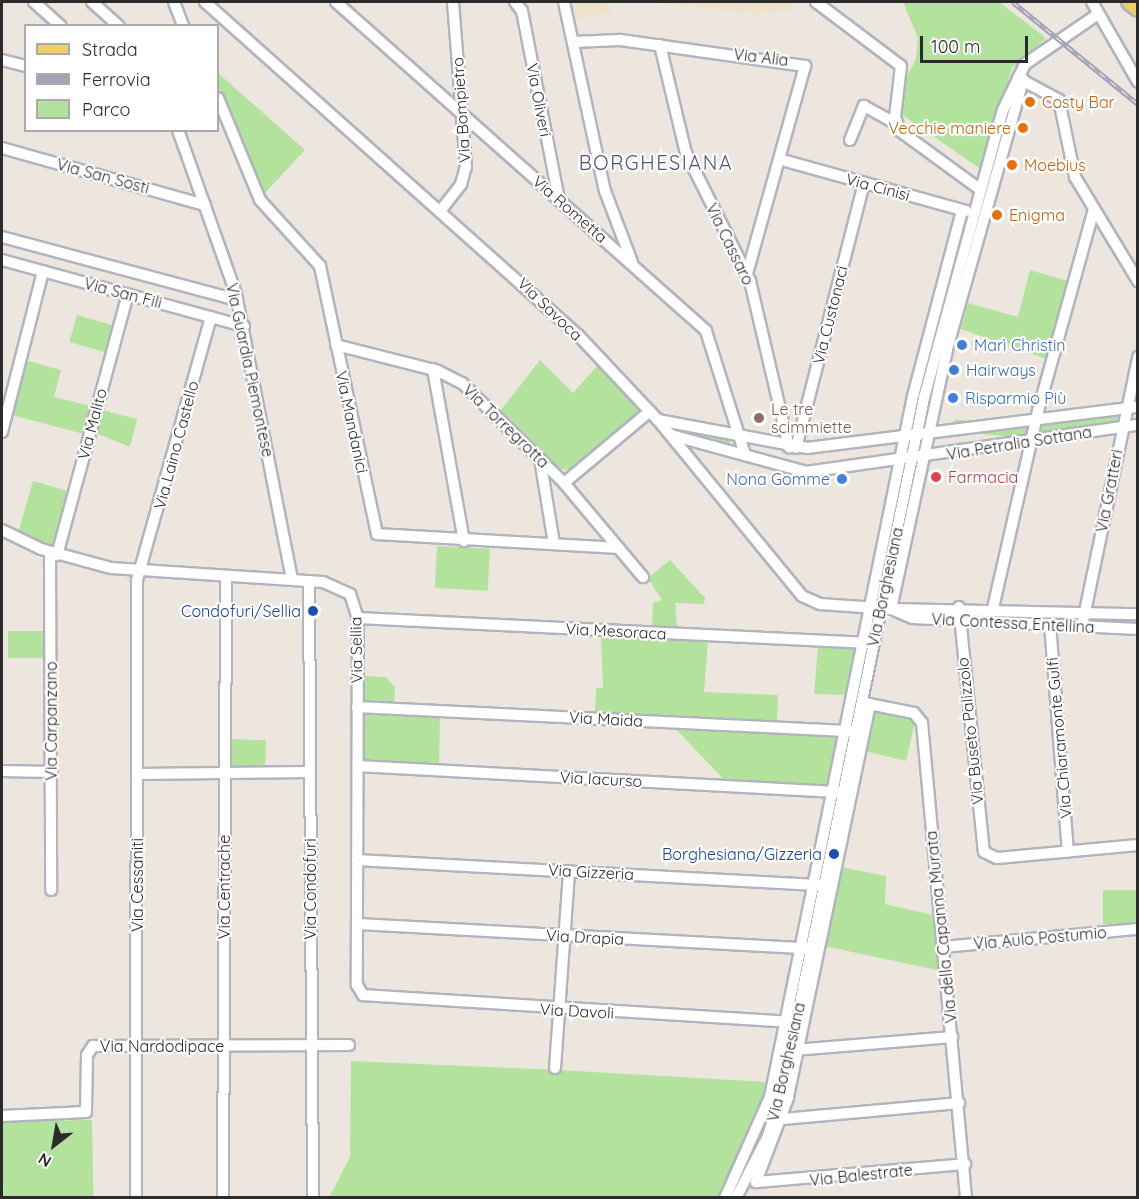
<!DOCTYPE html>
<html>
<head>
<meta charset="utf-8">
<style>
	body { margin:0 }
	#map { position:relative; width:1139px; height:1199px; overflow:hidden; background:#ede6de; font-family:Quicksand,sans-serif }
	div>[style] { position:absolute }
	.education>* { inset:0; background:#eee4cd }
	.green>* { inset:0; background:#b2e29b; transform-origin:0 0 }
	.roads { filter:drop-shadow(2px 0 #b1b4bf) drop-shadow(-2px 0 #b1b4bf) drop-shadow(0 2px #b1b4bf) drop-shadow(0 -2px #b1b4bf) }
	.minor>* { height:10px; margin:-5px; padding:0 5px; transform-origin:5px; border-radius:5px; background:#fff }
	.major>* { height:14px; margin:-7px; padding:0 7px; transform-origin:7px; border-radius:7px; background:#efd061 }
	.rail>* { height:4.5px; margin-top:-2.25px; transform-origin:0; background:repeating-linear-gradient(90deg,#fff 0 7px,#a0a3b5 0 14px); box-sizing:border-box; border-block:2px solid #a0a3b5 }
	.dots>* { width:16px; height:16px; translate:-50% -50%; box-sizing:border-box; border:3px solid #fff; border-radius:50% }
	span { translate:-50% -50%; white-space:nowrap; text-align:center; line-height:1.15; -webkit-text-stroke:4.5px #fff; paint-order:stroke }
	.street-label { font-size:16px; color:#2b2b2b }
	.food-label { font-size:16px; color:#c56008 }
	.left { translate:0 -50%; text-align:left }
	.right { translate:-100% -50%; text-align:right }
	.shop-label { font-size:16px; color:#366cbe }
	.education-label { font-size:16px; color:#785e54 }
	.health-label { font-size:16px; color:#be3a42 }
	.transit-label { font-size:16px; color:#164399 }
	.quarter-label { font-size:20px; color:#4c547b; letter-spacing:1.5px }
	.frame { position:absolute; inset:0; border:3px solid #2b2b2b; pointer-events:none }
	.legend { position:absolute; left:24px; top:24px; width:195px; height:108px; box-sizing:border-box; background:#fff; border:2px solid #aaa; margin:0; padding:8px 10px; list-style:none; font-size:18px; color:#2b2b2b }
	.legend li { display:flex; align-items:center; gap:12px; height:30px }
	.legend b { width:30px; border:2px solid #aaa }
	.north { position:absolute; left:24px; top:1115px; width:60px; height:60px; -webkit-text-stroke:4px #fff; paint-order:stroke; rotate:211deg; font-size:16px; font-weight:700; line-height:24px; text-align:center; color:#2b2b2b }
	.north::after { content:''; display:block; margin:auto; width:21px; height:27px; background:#2b2b2b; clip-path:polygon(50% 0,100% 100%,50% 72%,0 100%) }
	.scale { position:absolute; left:920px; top:36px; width:108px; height:27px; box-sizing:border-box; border:3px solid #2b2b2b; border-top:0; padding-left:8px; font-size:18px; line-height:21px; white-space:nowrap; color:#2b2b2b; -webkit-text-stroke:4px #fff; paint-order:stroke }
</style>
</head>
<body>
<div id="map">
	<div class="education">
		<div style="clip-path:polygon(571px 2px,610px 2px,611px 13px,575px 20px)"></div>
		<div style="clip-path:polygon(645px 2px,792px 2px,791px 10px,757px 14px)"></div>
	</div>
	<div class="green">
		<div style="clip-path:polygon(903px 2px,999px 2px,1046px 38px,1012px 68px,982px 170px,901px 114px,901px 88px,916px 59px,918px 38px)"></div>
		<div style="clip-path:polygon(218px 73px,305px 150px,262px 196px,218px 86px)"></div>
		<div style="clip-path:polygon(1030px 270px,1068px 281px,1047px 359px,961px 329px,968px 303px,1018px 317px)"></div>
		<div style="left:77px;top:315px;width:37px;height:28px;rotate:16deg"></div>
		<div style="clip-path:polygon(25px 360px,61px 370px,54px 397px,91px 406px,84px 434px,12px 415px)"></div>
		<div style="clip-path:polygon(540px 360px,573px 393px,599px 364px,642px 411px,573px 470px,559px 469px,501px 410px)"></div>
		<div style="clip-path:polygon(102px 410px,137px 419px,130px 447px,96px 433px)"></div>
		<div style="clip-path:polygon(1118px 413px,1117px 426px,1035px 439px,1037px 424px)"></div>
		<div style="left:1028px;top:426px;width:12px;height:74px;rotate:95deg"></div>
		<div style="clip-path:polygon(676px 428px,730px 440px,730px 445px,678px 434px)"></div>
		<div style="left:33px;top:481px;width:36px;height:57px;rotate:16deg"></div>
		<div style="left:437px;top:546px;width:53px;height:42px;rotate:3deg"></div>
		<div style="clip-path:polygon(670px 560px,705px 598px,704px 604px,675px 603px,677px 627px,652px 626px,653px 603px,662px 600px,648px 578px)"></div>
		<div style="left:8px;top:631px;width:37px;height:27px"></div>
		<div style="clip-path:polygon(601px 636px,708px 640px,704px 692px,778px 695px,777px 722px,595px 712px,596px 688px,603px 688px)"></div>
		<div style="clip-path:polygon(818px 647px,858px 648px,849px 695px,814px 694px)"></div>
		<div style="clip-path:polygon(363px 676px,386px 677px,395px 688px,394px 703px,362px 702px)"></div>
		<div style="left:873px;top:708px;width:44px;height:44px;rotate:13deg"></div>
		<div style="left:362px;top:711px;width:78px;height:53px;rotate:1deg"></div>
		<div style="clip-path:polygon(672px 725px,842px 733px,829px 787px,727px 783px)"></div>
		<div style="left:230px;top:739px;width:36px;height:27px;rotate:2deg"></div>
		<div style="clip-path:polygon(840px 867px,886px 876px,885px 904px,933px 915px,942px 971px,824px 946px)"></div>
		<div style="left:1137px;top:890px;width:34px;height:34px;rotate:90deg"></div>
		<div style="clip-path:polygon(351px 1061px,558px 1070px,768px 1082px,758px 1120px,718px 1197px,329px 1198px,350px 1157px)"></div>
		<div style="left:92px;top:1120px;width:77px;height:90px;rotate:89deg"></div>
	</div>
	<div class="roads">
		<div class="minor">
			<div style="left:34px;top:2px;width:36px;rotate:42deg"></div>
			<div style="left:92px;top:2px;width:36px;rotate:42deg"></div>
			<div style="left:174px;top:2px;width:26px;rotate:69deg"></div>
			<div style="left:205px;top:2px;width:501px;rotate:41.77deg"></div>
			<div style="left:579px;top:336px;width:115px;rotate:46.8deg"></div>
			<div style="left:658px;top:420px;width:227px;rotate:50.7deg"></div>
			<div style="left:802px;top:596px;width:20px;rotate:24deg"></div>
			<div style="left:820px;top:604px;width:71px;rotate:4deg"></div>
			<div style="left:891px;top:609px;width:247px;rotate:1.2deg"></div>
			<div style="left:336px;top:2px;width:495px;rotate:41.6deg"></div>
			<div style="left:706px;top:331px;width:130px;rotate:72.5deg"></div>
			<div style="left:515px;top:2px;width:11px;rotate:52deg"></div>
			<div style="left:522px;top:11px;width:193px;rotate:78.9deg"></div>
			<div style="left:564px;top:2px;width:193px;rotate:77.8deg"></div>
			<div style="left:605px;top:191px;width:76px;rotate:69.2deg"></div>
			<div style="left:816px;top:2px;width:106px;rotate:37deg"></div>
			<div style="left:901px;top:66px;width:51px;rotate:96.7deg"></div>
			<div style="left:895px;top:117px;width:15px;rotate:70deg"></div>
			<div style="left:900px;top:131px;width:100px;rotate:36.1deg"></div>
			<div style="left:1092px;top:2px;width:92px;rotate:60.1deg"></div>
			<div style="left:573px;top:42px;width:47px;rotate:-2.4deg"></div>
			<div style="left:620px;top:40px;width:187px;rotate:8deg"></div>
			<div style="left:805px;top:66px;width:216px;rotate:105.6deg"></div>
			<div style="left:660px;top:45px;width:111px;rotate:76.5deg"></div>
			<div style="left:686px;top:153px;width:143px;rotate:63.4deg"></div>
			<div style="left:750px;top:281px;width:171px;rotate:76.8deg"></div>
			<div style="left:2px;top:60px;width:25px;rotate:14deg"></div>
			<div style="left:1018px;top:78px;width:47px;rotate:28.2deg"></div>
			<div style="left:1059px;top:100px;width:79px;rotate:78.3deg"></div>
			<div style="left:1075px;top:177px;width:122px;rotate:58.8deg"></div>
			<div style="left:218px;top:98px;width:110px;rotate:67.6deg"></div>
			<div style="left:260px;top:200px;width:89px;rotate:47.7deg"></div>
			<div style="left:320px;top:266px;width:274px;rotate:78deg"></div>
			<div style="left:377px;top:534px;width:242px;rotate:3.3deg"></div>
			<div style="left:178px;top:130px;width:174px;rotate:70.5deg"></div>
			<div style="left:236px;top:294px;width:291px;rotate:78.9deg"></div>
			<div style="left:850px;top:140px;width:37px;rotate:-68deg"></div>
			<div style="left:864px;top:106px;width:37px;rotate:29deg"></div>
			<div style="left:2px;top:148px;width:211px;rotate:15.7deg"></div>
			<div style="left:782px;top:160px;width:191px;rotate:15.5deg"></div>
			<div style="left:441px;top:210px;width:33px;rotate:-52deg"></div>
			<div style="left:461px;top:184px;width:18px;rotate:-74deg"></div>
			<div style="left:466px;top:167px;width:166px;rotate:-94.5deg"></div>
			<div style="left:2px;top:237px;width:243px;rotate:15deg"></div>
			<div style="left:2px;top:260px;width:251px;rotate:15.3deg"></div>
			<div style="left:336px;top:345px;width:105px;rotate:14.3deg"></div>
			<div style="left:438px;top:371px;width:27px;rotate:27deg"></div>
			<div style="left:462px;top:383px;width:143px;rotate:44.4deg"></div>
			<div style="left:564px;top:483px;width:123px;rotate:50deg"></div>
			<div style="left:433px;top:369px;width:175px;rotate:79.8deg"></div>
			<div style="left:658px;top:420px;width:152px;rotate:10.6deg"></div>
			<div style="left:807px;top:448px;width:334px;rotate:-7.1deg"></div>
			<div style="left:2px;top:432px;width:166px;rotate:-75.7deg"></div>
			<div style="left:671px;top:435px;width:140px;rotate:15.3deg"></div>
			<div style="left:806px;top:472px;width:335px;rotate:-8.1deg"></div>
			<div style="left:796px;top:448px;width:274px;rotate:-75.6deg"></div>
			<div style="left:540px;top:459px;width:86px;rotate:80.6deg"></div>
			<div style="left:564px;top:483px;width:112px;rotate:-39.9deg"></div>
			<div style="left:2px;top:530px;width:43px;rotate:26deg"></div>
			<div style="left:41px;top:549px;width:73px;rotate:15.2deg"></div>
			<div style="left:111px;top:568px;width:212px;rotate:3.8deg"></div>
			<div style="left:323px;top:582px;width:30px;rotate:24deg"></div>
			<div style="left:350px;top:594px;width:25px;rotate:72deg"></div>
			<div style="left:358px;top:618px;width:367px;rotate:90.2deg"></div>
			<div style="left:357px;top:985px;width:12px;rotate:59deg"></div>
			<div style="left:363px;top:995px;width:433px;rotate:3.6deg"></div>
			<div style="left:50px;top:553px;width:337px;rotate:89.8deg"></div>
			<div style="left:57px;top:555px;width:270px;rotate:-74.8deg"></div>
			<div style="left:309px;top:581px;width:617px;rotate:89.63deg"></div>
			<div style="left:959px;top:607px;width:246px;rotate:84.2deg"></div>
			<div style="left:984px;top:852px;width:14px;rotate:25deg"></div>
			<div style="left:997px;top:858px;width:142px;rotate:-5.3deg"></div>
			<div style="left:993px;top:608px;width:202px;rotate:-77.1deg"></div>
			<div style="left:1038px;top:411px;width:210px;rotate:-74.5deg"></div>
			<div style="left:891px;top:609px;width:266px;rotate:-77.8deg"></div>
			<div style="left:947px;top:349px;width:280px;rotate:-74.2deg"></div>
			<div style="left:891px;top:609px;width:23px;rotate:23deg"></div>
			<div style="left:912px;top:618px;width:226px;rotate:2.8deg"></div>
			<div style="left:358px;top:618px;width:513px;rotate:2.8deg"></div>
			<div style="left:1050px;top:624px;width:228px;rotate:85.5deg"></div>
			<div style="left:1082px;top:626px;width:275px;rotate:-78.2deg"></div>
			<div style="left:864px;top:703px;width:51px;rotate:11.3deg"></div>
			<div style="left:914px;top:713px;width:13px;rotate:51deg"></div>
			<div style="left:922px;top:723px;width:477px;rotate:84.7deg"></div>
			<div style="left:870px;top:704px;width:402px;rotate:101.8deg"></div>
			<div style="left:788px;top:1098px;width:90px;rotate:110.9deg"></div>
			<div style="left:756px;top:1182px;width:210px;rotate:-4.9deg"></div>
			<div style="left:357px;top:707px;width:496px;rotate:2.8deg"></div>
			<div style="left:358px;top:766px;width:483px;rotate:3.1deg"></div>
			<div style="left:2px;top:771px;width:50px;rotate:1.1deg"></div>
			<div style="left:137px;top:774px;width:172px;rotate:-0.7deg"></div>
			<div style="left:357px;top:860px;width:465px;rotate:3.1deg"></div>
			<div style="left:358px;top:924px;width:448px;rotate:3.1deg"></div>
			<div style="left:943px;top:947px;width:196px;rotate:-5.3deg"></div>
			<div style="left:794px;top:1050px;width:159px;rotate:-4.7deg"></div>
			<div style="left:555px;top:1068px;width:197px;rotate:-85.9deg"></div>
			<div style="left:2px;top:1116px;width:84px;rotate:-2.7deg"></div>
			<div style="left:86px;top:1112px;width:57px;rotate:-89deg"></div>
			<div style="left:87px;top:1055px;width:11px;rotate:-56deg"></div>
			<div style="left:93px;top:1046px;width:256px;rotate:-0.2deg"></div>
			<div style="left:783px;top:1119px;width:177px;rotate:-5.2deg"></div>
			<div style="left:136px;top:1198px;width:618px;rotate:-89.91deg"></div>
			<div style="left:137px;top:580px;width:273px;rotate:-74.3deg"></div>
			<div style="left:223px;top:1198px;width:621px;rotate:-89.72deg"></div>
			<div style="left:725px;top:1198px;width:111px;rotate:-66deg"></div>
			<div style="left:770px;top:1097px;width:715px;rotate:-78.47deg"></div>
			<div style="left:913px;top:396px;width:192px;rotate:-75.2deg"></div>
			<div style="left:736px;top:1198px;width:70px;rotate:-62.7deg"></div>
			<div style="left:768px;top:1136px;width:51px;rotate:-73deg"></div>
			<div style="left:783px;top:1087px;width:703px;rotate:-78.43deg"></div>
			<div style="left:924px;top:398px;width:299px;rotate:-74.7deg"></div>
			<div style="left:1003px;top:110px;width:51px;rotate:-64.4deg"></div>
			<div style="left:1025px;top:64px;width:88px;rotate:-34.4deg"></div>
		</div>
		<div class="major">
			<div style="left:1129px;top:2px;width:11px;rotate:38deg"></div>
		</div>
	</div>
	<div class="rail">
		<div style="left:1013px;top:2px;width:161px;rotate:39.2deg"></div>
	</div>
	<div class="dots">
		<div style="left:1030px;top:102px;background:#e8710a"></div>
		<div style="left:1023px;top:128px;background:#e8710a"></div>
		<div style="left:1012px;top:165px;background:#e8710a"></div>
		<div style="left:997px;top:215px;background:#e8710a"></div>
		<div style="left:962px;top:345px;background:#3f7fe0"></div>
		<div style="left:954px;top:370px;background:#3f7fe0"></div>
		<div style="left:953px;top:398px;background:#3f7fe0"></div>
		<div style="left:759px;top:418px;background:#8d6e63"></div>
		<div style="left:936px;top:477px;background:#e0444e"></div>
		<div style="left:842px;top:479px;background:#3f7fe0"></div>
		<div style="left:313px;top:611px;background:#1a4fb4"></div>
		<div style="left:834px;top:854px;background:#1a4fb4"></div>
	</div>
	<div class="street-label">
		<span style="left:761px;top:57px;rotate:7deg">Via Alia</span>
		<span style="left:539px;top:100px;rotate:79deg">Via Oliveri</span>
		<span style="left:461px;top:110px;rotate:-94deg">Via Bompietro</span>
		<span style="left:103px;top:176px;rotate:15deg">Via San Sosti</span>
		<span style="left:878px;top:187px;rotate:15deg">Via Cinisi</span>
		<span style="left:570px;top:209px;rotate:41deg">Via Rometta</span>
		<span style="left:730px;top:244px;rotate:64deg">Via Cassaro</span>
		<span style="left:123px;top:293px;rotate:15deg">Via San Fili</span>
		<span style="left:550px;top:309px;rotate:44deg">Via Savoca</span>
		<span style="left:830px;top:315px;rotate:-76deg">Via Custonaci</span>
		<span style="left:250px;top:370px;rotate:78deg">Via Guardia Piemontese</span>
		<span style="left:352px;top:422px;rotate:78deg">Via Mandanici</span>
		<span style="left:92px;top:424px;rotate:-75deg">Via Malito</span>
		<span style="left:506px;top:426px;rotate:44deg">Via Torregrotta</span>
		<span style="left:1019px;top:443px;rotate:-9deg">Via Petralia Sottana</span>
		<span style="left:176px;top:445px;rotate:-75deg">Via Laino Castello</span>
		<span style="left:1109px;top:491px;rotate:-79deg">Via Gratteri</span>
		<span style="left:885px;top:587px;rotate:-78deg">Via Borghesiana</span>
		<span style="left:1013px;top:623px;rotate:3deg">Via Contessa Entellina</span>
		<span style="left:616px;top:631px;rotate:3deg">Via Mesoraca</span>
		<span style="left:356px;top:650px;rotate:-91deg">Via Sellia</span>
		<span style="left:606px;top:719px;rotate:3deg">Via Maida</span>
		<span style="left:51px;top:721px;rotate:-90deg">Via Carpanzano</span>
		<span style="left:970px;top:731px;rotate:-96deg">Via Buseto Palizzolo</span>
		<span style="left:1059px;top:738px;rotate:-95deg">Via Chiaramonte Gulfi</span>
		<span style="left:601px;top:779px;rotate:3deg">Via Iacurso</span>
		<span style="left:591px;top:872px;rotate:3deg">Via Gizzeria</span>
		<span style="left:137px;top:885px;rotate:-90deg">Via Cessaniti</span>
		<span style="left:224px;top:887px;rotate:-90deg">Via Centrache</span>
		<span style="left:310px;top:889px;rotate:-90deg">Via Condofuri</span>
		<span style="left:941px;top:927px;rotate:-96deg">Via della Capanna Murata</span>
		<span style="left:585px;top:937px;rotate:3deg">Via Drapia</span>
		<span style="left:1040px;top:938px;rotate:-5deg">Via Aulo Postumio</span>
		<span style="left:577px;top:1011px;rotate:3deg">Via Davoli</span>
		<span style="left:162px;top:1046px">Via Nardodipace</span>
		<span style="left:786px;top:1062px;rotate:-77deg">Via Borghesiana</span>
		<span style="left:861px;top:1175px;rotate:-6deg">Via Balestrate</span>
	</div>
	<div class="food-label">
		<span class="left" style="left:1042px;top:102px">Costy Bar</span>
		<span class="right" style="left:1011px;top:128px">Vecchie maniere</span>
		<span class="left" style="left:1024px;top:165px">Moebius</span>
		<span class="left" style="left:1009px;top:215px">Enigma</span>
	</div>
	<div class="shop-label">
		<span class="left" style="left:974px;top:345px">Marì Christin</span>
		<span class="left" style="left:966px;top:370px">Hairways</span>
		<span class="left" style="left:965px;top:398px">Risparmio Più</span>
		<span class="right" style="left:830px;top:479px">Nona Gomme</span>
	</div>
	<div class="education-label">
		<span class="left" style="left:771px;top:418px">Le tre<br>scimmiette</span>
	</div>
	<div class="health-label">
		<span class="left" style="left:948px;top:477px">Farmacia</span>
	</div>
	<div class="transit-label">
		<span class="right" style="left:301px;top:611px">Condofuri/Sellia</span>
		<span class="right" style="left:822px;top:854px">Borghesiana/Gizzeria</span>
	</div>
	<div class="quarter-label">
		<span style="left:656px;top:162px">BORGHESIANA</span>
	</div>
	<div class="frame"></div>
	<ul class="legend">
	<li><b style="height:8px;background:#efd061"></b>Strada</li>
	<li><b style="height:8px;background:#a0a3b5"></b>Ferrovia</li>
	<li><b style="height:16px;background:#b2e29b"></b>Parco</li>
	</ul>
	<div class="north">N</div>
	<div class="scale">100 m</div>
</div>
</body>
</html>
